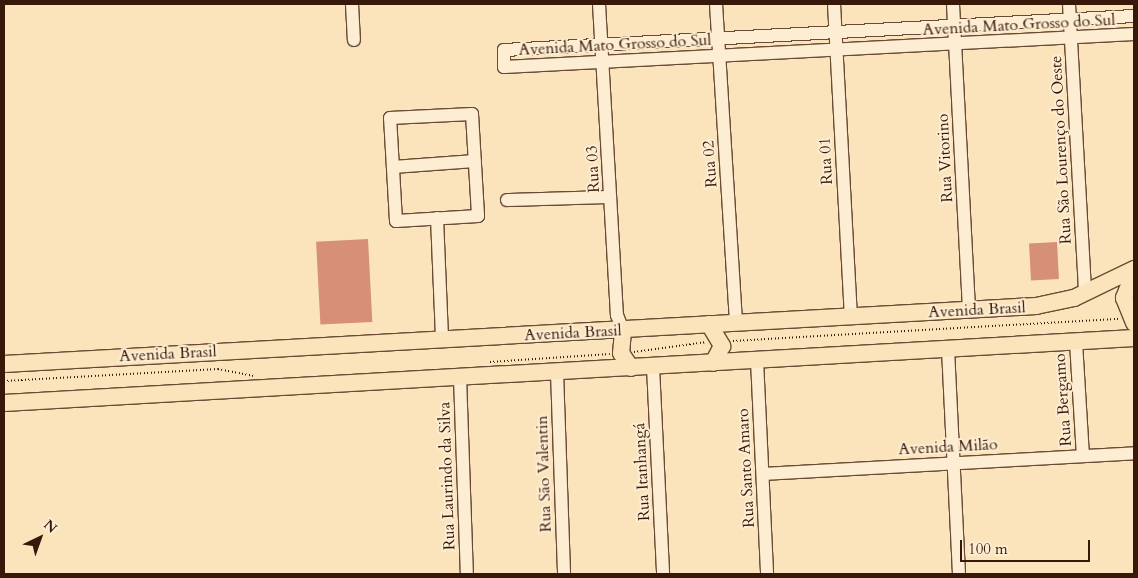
<!DOCTYPE html>
<html>
<head>
<meta charset="utf-8">
<style>
	body { margin:0 }
	#map { position:relative; width:1138px; height:578px; overflow:hidden; background:#fbe4bc; font-family:Cardo,serif }
	div>[style] { position:absolute }
	.building>* { inset:0; background:#d69077; transform-origin:0 0 }
	.path>* { height:2px; margin-top:-1px; transform-origin:0; background:repeating-linear-gradient(90deg,#381808 0 1px,transparent 0 3.5px) }
	.roads { filter:drop-shadow(1px 0 #694b35) drop-shadow(-1px 0 #694b35) drop-shadow(0 1px #694b35) drop-shadow(0 -1px #694b35) }
	.minor>* { height:12px; margin:-6px; padding:0 6px; transform-origin:6px; border-radius:6px; background:#fcedd3 }
	.major>* { height:16px; margin:-8px; padding:0 8px; transform-origin:8px; border-radius:8px; background:#fbe4bc }
	span { translate:-50% -50%; white-space:nowrap; text-align:center; line-height:1.15; -webkit-text-stroke:4px #fcedd3; paint-order:stroke }
	.street-label { font-size:16px; color:#381808 }
	.frame { position:absolute; inset:0; border:5px solid #381808; pointer-events:none }
	.north { position:absolute; left:15px; top:513px; width:50px; height:50px; -webkit-text-stroke:4px #fcedd3; paint-order:stroke; rotate:42deg; font-size:14px; font-weight:700; line-height:20px; text-align:center; color:#381808 }
	.north::after { content:''; display:block; margin:auto; width:18px; height:22px; background:#381808; clip-path:polygon(50% 0,100% 100%,50% 72%,0 100%) }
	.scale { position:absolute; left:960px; top:540px; width:130px; height:22px; box-sizing:border-box; border:2px solid #381808; border-top:0; padding-left:6px; font-size:15px; line-height:18px; white-space:nowrap; color:#381808; -webkit-text-stroke:4px #fcedd3; paint-order:stroke }
</style>
</head>
<body>
<div id="map">
	<div class="building">
		<div style="left:368px;top:239px;width:83px;height:52px;rotate:87deg"></div>
		<div style="left:1057px;top:242px;width:37px;height:28px;rotate:87deg"></div>
	</div>
	<div class="path">
		<div style="left:733px;top:341px;width:388px;rotate:-3.3deg"></div>
		<div style="left:634px;top:352px;width:73px;rotate:-7.9deg"></div>
		<div style="left:490px;top:362px;width:120px;rotate:-3.8deg"></div>
		<div style="left:4px;top:381px;width:214px;rotate:-3.2deg"></div>
		<div style="left:218px;top:369px;width:38px;rotate:11deg"></div>
	</div>
	<div class="roads">
		<div class="minor">
			<div style="left:352px;top:4px;width:36px;rotate:87deg"></div>
			<div style="left:599px;top:4px;width:312px;rotate:86.7deg"></div>
			<div style="left:617px;top:315px;width:17px;rotate:69deg"></div>
			<div style="left:716px;top:4px;width:320px;rotate:86.4deg"></div>
			<div style="left:834px;top:4px;width:313px;rotate:86.9deg"></div>
			<div style="left:953px;top:4px;width:306px;rotate:87deg"></div>
			<div style="left:1069px;top:4px;width:290px;rotate:86.8deg"></div>
			<div style="left:1134px;top:16px;width:631px;rotate:176.91deg"></div>
			<div style="left:504px;top:50px;width:17px;rotate:90deg"></div>
			<div style="left:504px;top:67px;width:631px;rotate:-3deg"></div>
			<div style="left:472px;top:114px;width:102px;rotate:86.6deg"></div>
			<div style="left:478px;top:216px;width:82px;rotate:176.5deg"></div>
			<div style="left:396px;top:221px;width:103px;rotate:-93.3deg"></div>
			<div style="left:390px;top:118px;width:82px;rotate:-2.8deg"></div>
			<div style="left:393px;top:167px;width:82px;rotate:-4.2deg"></div>
			<div style="left:507px;top:200px;width:103px;rotate:-1.7deg"></div>
			<div style="left:437px;top:218px;width:121px;rotate:87.6deg"></div>
			<div style="left:1076px;top:342px;width:113px;rotate:86.5deg"></div>
			<div style="left:948px;top:349px;width:225px;rotate:87.2deg"></div>
			<div style="left:757px;top:360px;width:214px;rotate:87.3deg"></div>
			<div style="left:653px;top:367px;width:207px;rotate:87.2deg"></div>
			<div style="left:557px;top:372px;width:202px;rotate:88deg"></div>
			<div style="left:460px;top:377px;width:197px;rotate:88deg"></div>
			<div style="left:764px;top:474px;width:371px;rotate:-3.2deg"></div>
		</div>
		<div class="major">
			<div style="left:1134px;top:273px;width:27px;rotate:112deg"></div>
			<div style="left:1124px;top:298px;width:27px;rotate:68deg"></div>
			<div style="left:709px;top:324px;width:26px;rotate:59deg"></div>
			<div style="left:722px;top:346px;width:19px;rotate:118deg"></div>
			<div style="left:623px;top:331px;width:22px;rotate:95deg"></div>
			<div style="left:621px;top:353px;width:18px;rotate:56deg"></div>
			<div style="left:4px;top:364px;width:1034px;rotate:-3.22deg"></div>
			<div style="left:1036px;top:306px;width:39px;rotate:-12deg"></div>
			<div style="left:1074px;top:298px;width:67px;rotate:-25.8deg"></div>
			<div style="left:4px;top:403px;width:1132px;rotate:-3.29deg"></div>
		</div>
	</div>
	<div class="street-label">
		<span style="left:1019px;top:25px;rotate:-3deg">Avenida Mato Grosso do Sul</span>
		<span style="left:615px;top:45px;rotate:-3deg">Avenida Mato Grosso do Sul</span>
		<span style="left:1061px;top:150px;rotate:-93deg">Rua São Lourenço do Oeste</span>
		<span style="left:945px;top:158px;rotate:-93deg">Rua Vitorino</span>
		<span style="left:826px;top:161px;rotate:-93deg">Rua 01</span>
		<span style="left:710px;top:164px;rotate:-94deg">Rua 02</span>
		<span style="left:593px;top:169px;rotate:-93deg">Rua 03</span>
		<span style="left:977px;top:310px;rotate:-3deg">Avenida Brasil</span>
		<span style="left:573px;top:333px;rotate:-3deg">Avenida Brasil</span>
		<span style="left:168px;top:354px;rotate:-3deg">Avenida Brasil</span>
		<span style="left:1063px;top:400px;rotate:-94deg">Rua Bergamo</span>
		<span style="left:948px;top:447px;rotate:-3deg">Avenida Milão</span>
		<span style="left:746px;top:468px;rotate:-93deg">Rua Santo Amaro</span>
		<span style="left:642px;top:472px;rotate:-93deg">Rua Itanhangá</span>
		<span style="left:544px;top:474px;rotate:-92deg">Rua São Valentin</span>
		<span style="left:447px;top:476px;rotate:-92deg">Rua Laurindo da Silva</span>
	</div>
	<div class="frame"></div>
	<div class="north">N</div>
	<div class="scale">100 m</div>
</div>
</body>
</html>
